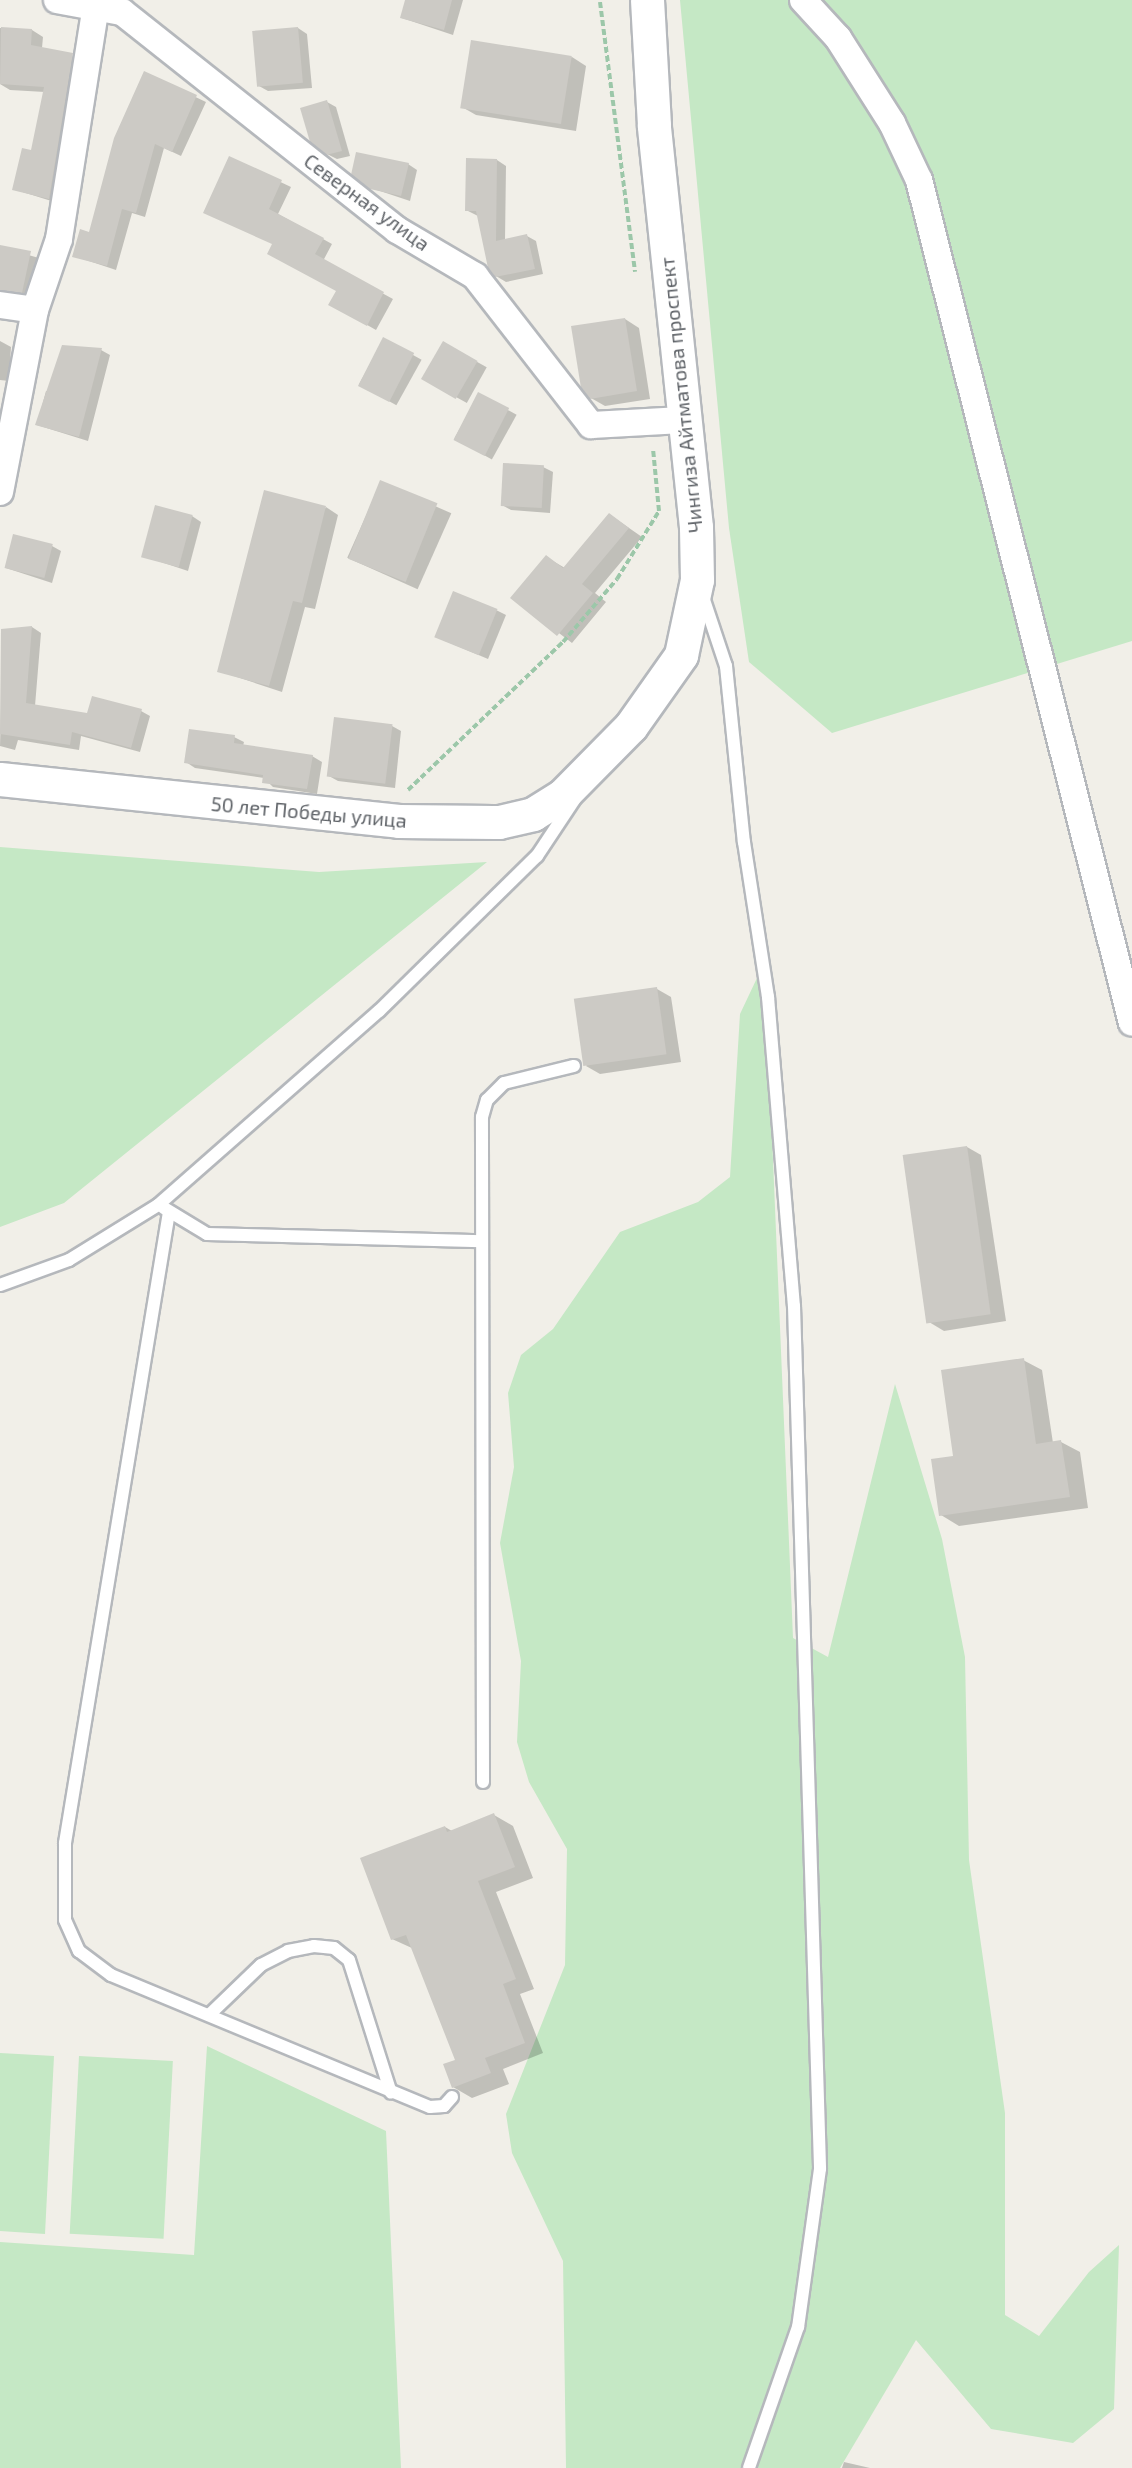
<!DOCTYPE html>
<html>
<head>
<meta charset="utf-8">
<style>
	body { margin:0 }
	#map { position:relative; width:1132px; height:2468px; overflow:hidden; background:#f1efe8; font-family:"Exo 2",sans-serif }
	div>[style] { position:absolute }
	.green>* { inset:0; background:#c5e8c5; transform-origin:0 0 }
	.shadow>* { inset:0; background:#0003; transform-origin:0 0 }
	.building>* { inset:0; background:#cccac5; transform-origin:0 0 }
	.path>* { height:4px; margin-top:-2px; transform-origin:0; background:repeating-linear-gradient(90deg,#9cc7a9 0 6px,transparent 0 9px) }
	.roads { filter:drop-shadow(2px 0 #b5b8bc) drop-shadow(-2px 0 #b5b8bc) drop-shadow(0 2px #b5b8bc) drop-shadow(0 -2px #b5b8bc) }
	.lane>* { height:12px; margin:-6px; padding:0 6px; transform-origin:6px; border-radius:6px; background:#fff }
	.street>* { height:26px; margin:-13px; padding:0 13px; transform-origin:13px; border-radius:13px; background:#fff }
	.secondary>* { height:33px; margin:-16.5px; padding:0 16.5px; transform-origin:16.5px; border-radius:16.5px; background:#fff }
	span { translate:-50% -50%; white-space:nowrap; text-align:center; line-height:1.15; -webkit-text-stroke:4.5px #fff; paint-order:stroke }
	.street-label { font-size:20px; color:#5f6368 }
</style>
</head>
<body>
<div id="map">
	<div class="green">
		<div style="clip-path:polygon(680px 0,1132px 0,1132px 641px,832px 733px,749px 662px,729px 528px)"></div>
		<div style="clip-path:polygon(0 847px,319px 872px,487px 862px,64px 1203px,0 1227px)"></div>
		<div style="clip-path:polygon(757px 978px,767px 1016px,793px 1638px,828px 1657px,895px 1384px,942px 1539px,965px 1657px,969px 1860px,1005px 2113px,1005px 2315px,1039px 2336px,1089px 2272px,1119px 2245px,1114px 2409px,1073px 2443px,991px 2429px,916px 2340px,840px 2468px,566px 2468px,563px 2261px,512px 2153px,506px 2114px,565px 1965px,567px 1849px,529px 1782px,517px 1742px,521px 1661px,500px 1543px,514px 1467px,508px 1393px,521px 1355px,553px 1329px,620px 1232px,698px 1202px,730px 1177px,740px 1014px)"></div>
		<div style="clip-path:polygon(207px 2046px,386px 2131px,401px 2468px,0 2468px,0 2242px,194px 2255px)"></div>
		<div style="clip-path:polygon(0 2053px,54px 2056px,45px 2234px,0 2231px)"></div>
		<div style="left:79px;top:2056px;width:94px;height:178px;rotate:3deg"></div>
	</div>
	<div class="shadow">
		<div style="clip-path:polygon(407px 0,463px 0,453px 35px,402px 18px)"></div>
		<div style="clip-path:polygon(0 28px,32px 30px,43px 37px,42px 48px,84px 61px,61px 204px,13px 189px,33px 152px,45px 92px,10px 90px,0 84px)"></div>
		<div style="clip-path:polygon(298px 28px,307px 34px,312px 88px,268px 91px,259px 86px)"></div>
		<div style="clip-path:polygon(572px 57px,586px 66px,576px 131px,476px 115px,462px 107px)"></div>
		<div style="clip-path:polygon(145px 73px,206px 102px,181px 156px,164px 148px,145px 217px,132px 213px,116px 270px,74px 256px,90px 233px)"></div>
		<div style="clip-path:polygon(327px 102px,336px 107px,350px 156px,337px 159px,327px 154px)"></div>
		<div style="clip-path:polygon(230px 158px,291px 187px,278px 214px,332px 244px,323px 261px,393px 299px,376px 330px,330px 304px,338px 291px,274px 244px)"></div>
		<div style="clip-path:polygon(497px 160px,506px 166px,505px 241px,527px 236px,536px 241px,543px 274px,506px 282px,496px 276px,478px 216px,466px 210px)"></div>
		<div style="clip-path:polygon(408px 164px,417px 170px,410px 201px,371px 188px)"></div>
		<div style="clip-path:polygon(0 247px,39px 258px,32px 298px,0 298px)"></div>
		<div style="clip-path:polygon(625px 319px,639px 328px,650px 399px,605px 406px,591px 398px)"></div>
		<div style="left:384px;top:339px;width:43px;height:52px;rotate:29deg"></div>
		<div style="clip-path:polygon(0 341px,11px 347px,9px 381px,0 380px)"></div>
		<div style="left:443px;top:343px;width:50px;height:41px;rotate:29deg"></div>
		<div style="clip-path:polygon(101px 350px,110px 355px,88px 441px,37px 425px,46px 391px,50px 392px)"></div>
		<div style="left:479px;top:394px;width:43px;height:51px;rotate:29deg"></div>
		<div style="clip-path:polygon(543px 467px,553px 472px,550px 513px,511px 510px,502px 505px)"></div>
		<div style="left:381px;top:482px;width:77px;height:83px;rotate:24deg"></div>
		<div style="clip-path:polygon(326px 507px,338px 515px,315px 609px,305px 607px,282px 692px,219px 671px)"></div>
		<div style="clip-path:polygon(609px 514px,642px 537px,595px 593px,606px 602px,572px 643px,513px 598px,546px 557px,565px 568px)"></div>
		<div style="clip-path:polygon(192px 516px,201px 522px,188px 571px,143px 556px)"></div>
		<div style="clip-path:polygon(52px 546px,61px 551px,52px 583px,6px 568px)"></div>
		<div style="clip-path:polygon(496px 610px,506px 615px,488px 659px,436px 637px)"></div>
		<div style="clip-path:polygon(32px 627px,41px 633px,35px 706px,89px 714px,141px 711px,150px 716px,140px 752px,81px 736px,79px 750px,18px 740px,15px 750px,0 746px,3px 631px)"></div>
		<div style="clip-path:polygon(392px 726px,401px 731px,395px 788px,338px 781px,329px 776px)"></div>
		<div style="clip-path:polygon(234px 737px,244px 742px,243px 746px,312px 756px,322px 762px,317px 794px,273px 787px,264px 778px,195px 768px,186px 762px)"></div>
		<div style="clip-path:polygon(657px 989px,671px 997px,681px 1062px,600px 1074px,586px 1066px)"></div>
		<div style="clip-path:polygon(967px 1147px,981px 1155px,1006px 1321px,944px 1331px,929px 1322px)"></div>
		<div style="clip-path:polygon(1023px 1360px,1042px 1370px,1053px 1443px,1061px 1442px,1080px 1452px,1088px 1508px,959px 1526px,941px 1515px,955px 1457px)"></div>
		<div style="clip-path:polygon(494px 1815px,513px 1826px,533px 1878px,496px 1892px,534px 1989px,520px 1994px,543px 2053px,503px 2069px,509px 2084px,472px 2098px,453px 2087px,457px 2060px,414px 1949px,392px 1939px,445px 1827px,452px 1831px)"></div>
		<div style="clip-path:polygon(844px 2462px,870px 2468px,842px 2468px)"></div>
	</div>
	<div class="building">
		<div style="clip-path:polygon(405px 0,452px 0,444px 30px,400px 18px)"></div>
		<div style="clip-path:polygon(1px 27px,32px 29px,31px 45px,73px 53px,49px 199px,12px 190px,22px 148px,31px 150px,44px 87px,0 84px)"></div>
		<div style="left:298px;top:27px;width:56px;height:46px;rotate:85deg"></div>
		<div style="left:471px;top:40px;width:102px;height:69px;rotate:9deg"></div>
		<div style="clip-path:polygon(144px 71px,197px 95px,172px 152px,155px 144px,136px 213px,122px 209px,107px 266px,72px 257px,80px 229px,89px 232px,114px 138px)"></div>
		<div style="clip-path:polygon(327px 100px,342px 151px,326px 155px,310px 142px,300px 108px)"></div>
		<div style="clip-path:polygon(356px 152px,409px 163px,401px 196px,370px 189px,351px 175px)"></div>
		<div style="clip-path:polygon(229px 156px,282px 180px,269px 209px,324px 238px,315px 254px,384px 292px,367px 326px,328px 305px,336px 291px,267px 254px,272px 244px,203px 213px)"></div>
		<div style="clip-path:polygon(466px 158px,497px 159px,496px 241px,527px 234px,535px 269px,495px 277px,488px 268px,476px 211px,465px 211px)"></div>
		<div style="clip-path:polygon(0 245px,31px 251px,22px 293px,0 290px)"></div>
		<div style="clip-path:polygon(625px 318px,637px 391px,590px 399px,581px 388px,571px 326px)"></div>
		<div style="left:383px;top:337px;width:35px;height:55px;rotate:27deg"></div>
		<div style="left:443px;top:341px;width:40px;height:44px;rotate:30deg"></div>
		<div style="clip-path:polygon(62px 345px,102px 348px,79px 437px,35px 425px)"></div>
		<div style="left:478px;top:392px;width:35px;height:54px;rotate:27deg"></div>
		<div style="left:503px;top:463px;width:41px;height:43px;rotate:3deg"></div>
		<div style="left:380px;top:480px;width:62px;height:85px;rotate:22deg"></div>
		<div style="clip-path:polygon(264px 490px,326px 506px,302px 603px,293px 601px,269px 686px,217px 672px)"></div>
		<div style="left:155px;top:505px;width:39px;height:54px;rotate:15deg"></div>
		<div style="clip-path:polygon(609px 513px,629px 528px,582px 584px,593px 593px,557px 636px,510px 598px,546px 555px,563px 568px)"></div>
		<div style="left:13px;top:534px;width:41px;height:35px;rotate:14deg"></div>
		<div style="left:453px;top:591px;width:48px;height:50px;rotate:22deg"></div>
		<div style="clip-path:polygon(32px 626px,26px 703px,87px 713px,92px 696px,142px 709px,131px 748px,72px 732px,70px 745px,0 734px,1px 629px)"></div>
		<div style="left:334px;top:717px;width:59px;height:60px;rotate:7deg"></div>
		<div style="clip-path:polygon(189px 729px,235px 735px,234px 743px,313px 755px,307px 789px,262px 783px,263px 775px,184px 763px)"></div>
		<div style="left:657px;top:987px;width:68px;height:84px;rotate:82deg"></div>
		<div style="left:967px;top:1146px;width:170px;height:65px;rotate:82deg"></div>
		<div style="clip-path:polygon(1024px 1358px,1036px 1444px,1061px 1440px,1070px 1497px,939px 1516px,931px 1459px,953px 1456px,941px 1370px)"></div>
		<div style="clip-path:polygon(494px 1813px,515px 1867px,478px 1881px,516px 1979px,503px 1984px,525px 2043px,485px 2058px,491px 2073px,452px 2088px,443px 2064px,455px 2060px,406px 1935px,391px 1940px,360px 1858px,445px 1826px,447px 1832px)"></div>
	</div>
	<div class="path">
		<div style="left:600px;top:2px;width:272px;rotate:82.6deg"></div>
		<div style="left:408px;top:790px;width:214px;rotate:-43.7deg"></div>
		<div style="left:563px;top:642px;width:83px;rotate:-49.4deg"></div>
		<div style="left:617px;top:579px;width:80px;rotate:-58.3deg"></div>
		<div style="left:659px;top:511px;width:62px;rotate:-95.5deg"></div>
	</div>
	<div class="roads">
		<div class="lane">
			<div style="left:703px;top:597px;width:73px;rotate:71.6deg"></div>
			<div style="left:726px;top:666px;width:177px;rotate:84.2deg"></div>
			<div style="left:744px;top:842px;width:157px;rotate:81.2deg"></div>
			<div style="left:768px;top:997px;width:310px;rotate:85.2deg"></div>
			<div style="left:794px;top:1306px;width:863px;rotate:88.27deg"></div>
			<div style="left:820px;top:2169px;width:160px;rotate:97.9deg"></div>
			<div style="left:798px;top:2327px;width:149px;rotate:109.2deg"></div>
			<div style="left:164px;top:1208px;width:50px;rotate:31.2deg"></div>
			<div style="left:207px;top:1234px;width:275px;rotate:1.5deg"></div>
			<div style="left:169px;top:1212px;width:640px;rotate:99.36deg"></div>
			<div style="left:65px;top:1843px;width:77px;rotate:90deg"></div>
			<div style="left:65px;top:1920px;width:34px;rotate:66deg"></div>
			<div style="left:79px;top:1951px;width:40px;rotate:37deg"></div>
			<div style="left:111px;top:1975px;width:345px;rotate:22.5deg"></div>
			<div style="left:430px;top:2107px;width:14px;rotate:-4deg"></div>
			<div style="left:444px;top:2106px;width:12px;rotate:-48deg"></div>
			<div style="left:0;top:1285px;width:73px;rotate:-19.9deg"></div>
			<div style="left:69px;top:1260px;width:105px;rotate:-31.7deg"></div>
			<div style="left:158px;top:1205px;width:294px;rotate:-41.3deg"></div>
			<div style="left:379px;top:1011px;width:221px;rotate:-44.5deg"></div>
			<div style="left:537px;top:856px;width:67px;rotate:-56.5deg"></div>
			<div style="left:483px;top:1782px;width:665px;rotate:-90.09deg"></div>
			<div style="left:482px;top:1117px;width:18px;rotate:-74deg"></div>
			<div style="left:487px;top:1100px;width:24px;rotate:-45deg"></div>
			<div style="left:504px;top:1083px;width:72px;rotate:-13.7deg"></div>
			<div style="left:209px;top:2015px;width:72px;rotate:-43.9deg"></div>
			<div style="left:261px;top:1965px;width:30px;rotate:-27deg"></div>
			<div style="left:288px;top:1951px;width:26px;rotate:-11deg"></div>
			<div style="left:314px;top:1946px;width:20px;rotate:6deg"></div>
			<div style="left:334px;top:1948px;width:19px;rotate:39deg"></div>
			<div style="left:349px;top:1960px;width:139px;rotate:72.5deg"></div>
		</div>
		<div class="street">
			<div style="left:57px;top:0;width:66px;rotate:10.5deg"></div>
			<div style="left:122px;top:12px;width:351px;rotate:38.4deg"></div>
			<div style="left:397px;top:230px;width:91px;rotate:30.5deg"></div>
			<div style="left:475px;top:276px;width:189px;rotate:52.1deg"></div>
			<div style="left:591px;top:425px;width:92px;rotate:-3.1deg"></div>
			<div style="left:803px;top:0;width:52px;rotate:47.4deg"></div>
			<div style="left:838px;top:38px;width:101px;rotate:57.6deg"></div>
			<div style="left:892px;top:123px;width:63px;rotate:64.7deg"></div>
			<div style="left:919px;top:180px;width:869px;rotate:75.82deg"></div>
			<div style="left:0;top:305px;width:35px;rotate:8deg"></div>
			<div style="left:0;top:492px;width:185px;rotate:-79.1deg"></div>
			<div style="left:35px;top:310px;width:75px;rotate:-71.3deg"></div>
			<div style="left:59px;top:239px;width:242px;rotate:-81deg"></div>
		</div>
		<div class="secondary">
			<div style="left:0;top:779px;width:401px;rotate:6deg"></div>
			<div style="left:399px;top:821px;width:100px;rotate:0.6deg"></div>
			<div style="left:499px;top:822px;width:35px;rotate:-13deg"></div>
			<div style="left:533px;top:814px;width:34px;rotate:-32deg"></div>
			<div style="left:562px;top:796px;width:98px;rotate:-45.4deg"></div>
			<div style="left:631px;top:726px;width:87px;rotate:-54.8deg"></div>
			<div style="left:681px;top:655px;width:77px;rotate:-78deg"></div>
			<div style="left:697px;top:580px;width:53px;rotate:-91.1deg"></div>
			<div style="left:696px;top:527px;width:404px;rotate:-96deg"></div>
			<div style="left:654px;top:125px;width:125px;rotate:-93.2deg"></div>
		</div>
	</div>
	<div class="street-label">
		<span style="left:367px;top:202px;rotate:36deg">Северная улица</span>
		<span style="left:681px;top:395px;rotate:-96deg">Чингиза Айтматова проспект</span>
		<span style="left:309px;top:812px;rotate:5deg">50 лет Победы улица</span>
	</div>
</div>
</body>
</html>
